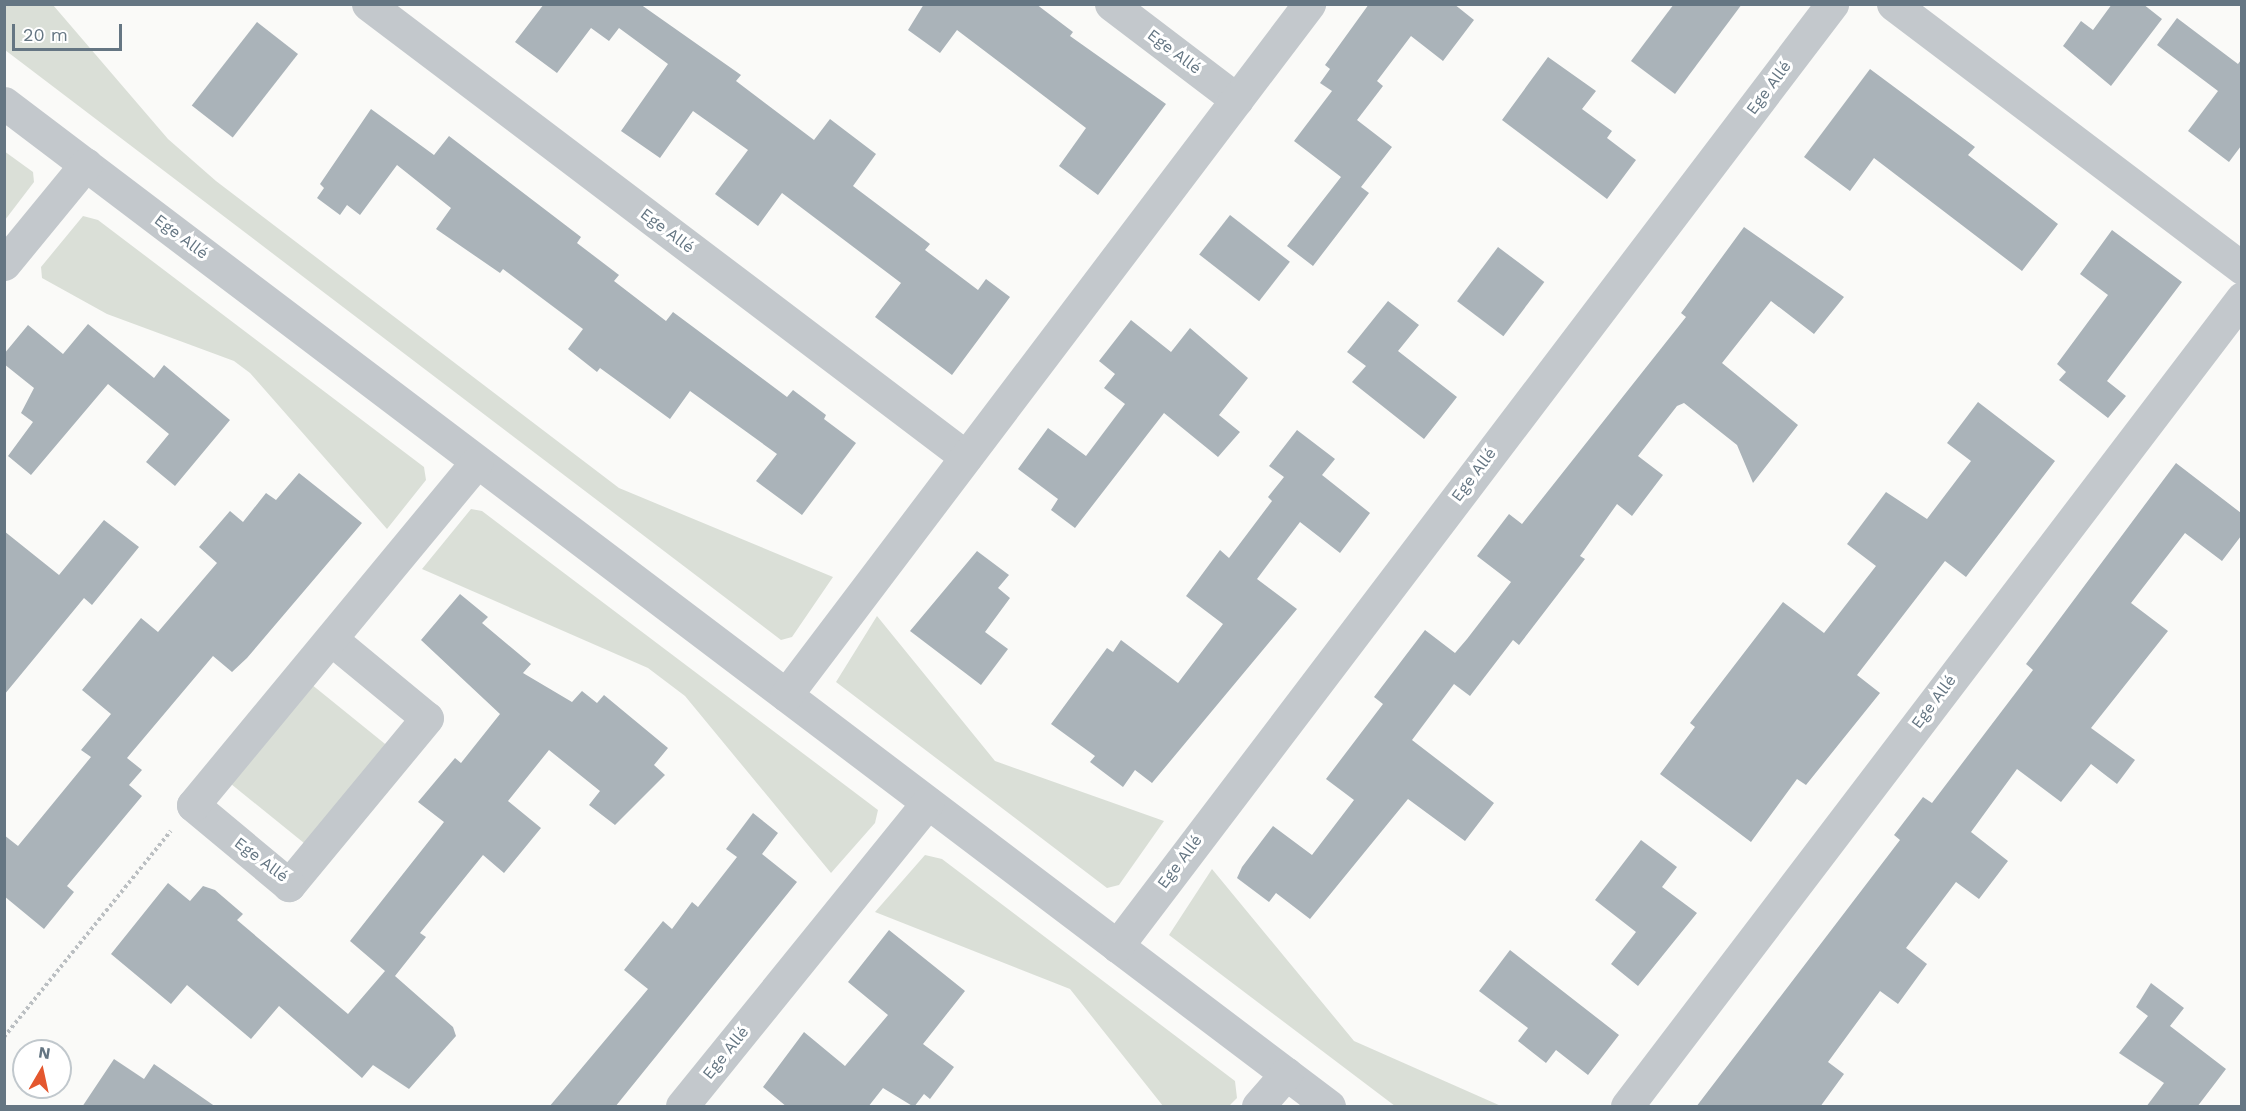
<!DOCTYPE html>
<html>
<head>
<meta charset="utf-8">
<style>
	body { margin:0 }
	#map { position:relative; width:2246px; height:1111px; overflow:hidden; background:#fafaf8; font-family:"Work Sans",sans-serif }
	div>[style] { position:absolute }
	.green>* { inset:0; background:#dadfd7; transform-origin:0 0 }
	.building>* { inset:0; background:#aab3b9; transform-origin:0 0 }
	.path>* { height:4px; margin-top:-2px; transform-origin:0; background:repeating-linear-gradient(90deg,#bbbfc2 0 3px,transparent 0 6px) }
	.minor>* { height:33px; margin:-16.5px; padding:0 16.5px; transform-origin:16.5px; border-radius:16.5px; background:#c3c8cc }
	span { translate:-50% -50%; white-space:nowrap; text-align:center; line-height:1.15; -webkit-text-stroke:6px #fff; paint-order:stroke }
	.street-label { font-size:16px; color:#657683 }
	.frame { position:absolute; inset:0; border:6px solid #657683; pointer-events:none }
	.north { position:absolute; left:12px; top:1039px; width:60px; height:60px; box-sizing:border-box; background:#fff; border:2px solid #c1c8cd; border-radius:50%; rotate:9deg; font-size:16px; font-weight:700; line-height:24px; text-align:center; color:#657683 }
	.north::after { content:''; display:block; margin:auto; width:21px; height:27px; background:#e4572e; clip-path:polygon(50% 0,100% 100%,50% 72%,0 100%) }
	.scale { position:absolute; left:12px; top:24px; width:110px; height:27px; box-sizing:border-box; border:3px solid #657683; border-top:0; padding-left:8px; font-size:18px; line-height:21px; white-space:nowrap; color:#657683; -webkit-text-stroke:4px #fff; paint-order:stroke }
</style>
</head>
<body>
<div id="map">
	<div class="green">
		<div style="clip-path:polygon(5px 5px,53px 5px,168px 139px,216px 181px,619px 488px,833px 577px,792px 637px,781px 640px,5px 50px)"></div>
		<div style="clip-path:polygon(4px 151px,33px 172px,34px 182px,5px 220px)"></div>
		<div style="clip-path:polygon(83px 216px,98px 220px,424px 467px,426px 480px,387px 529px,250px 373px,234px 361px,107px 314px,42px 278px,41px 267px)"></div>
		<div style="clip-path:polygon(471px 509px,482px 511px,878px 810px,875px 823px,831px 873px,685px 696px,648px 668px,422px 569px)"></div>
		<div style="clip-path:polygon(877px 616px,995px 761px,1164px 821px,1119px 885px,1107px 888px,836px 682px)"></div>
		<div style="left:311px;top:684px;width:97px;height:128px;rotate:39deg"></div>
		<div style="clip-path:polygon(925px 855px,942px 859px,1235px 1081px,1237px 1098px,1229px 1106px,1163px 1106px,1070px 989px,875px 912px)"></div>
		<div style="clip-path:polygon(1212px 869px,1354px 1041px,1501px 1106px,1395px 1106px,1169px 935px)"></div>
	</div>
	<div class="building">
		<div style="clip-path:polygon(544px 4px,640px 4px,741px 75px,736px 81px,814px 140px,830px 119px,876px 154px,853px 186px,930px 244px,925px 250px,978px 290px,986px 279px,1010px 297px,952px 375px,875px 317px,901px 283px,782px 193px,758px 226px,715px 194px,748px 150px,693px 111px,660px 158px,621px 131px,668px 64px,619px 28px,609px 41px,591px 28px,557px 73px,515px 42px)"></div>
		<div style="clip-path:polygon(924px 4px,1036px 4px,1073px 32px,1070px 36px,1166px 104px,1098px 195px,1059px 166px,1086px 128px,957px 30px,940px 53px,908px 30px)"></div>
		<div style="clip-path:polygon(1369px 4px,1454px 4px,1474px 20px,1443px 61px,1411px 36px,1377px 81px,1383px 86px,1357px 120px,1392px 147px,1361px 187px,1369px 193px,1313px 266px,1287px 246px,1341px 177px,1294px 141px,1332px 91px,1320px 83px,1330px 69px,1325px 65px)"></div>
		<div style="clip-path:polygon(1674px 4px,1742px 4px,1675px 94px,1631px 61px)"></div>
		<div style="clip-path:polygon(2112px 4px,2143px 4px,2162px 19px,2111px 86px,2063px 46px,2081px 21px,2093px 30px)"></div>
		<div style="clip-path:polygon(2177px 18px,2238px 64px,2241px 60px,2241px 146px,2229px 162px,2188px 131px,2218px 91px,2157px 45px)"></div>
		<div style="left:257px;top:22px;width:52px;height:106px;rotate:38deg"></div>
		<div style="clip-path:polygon(1548px 57px,1596px 91px,1582px 109px,1612px 131px,1607px 138px,1636px 160px,1607px 199px,1502px 120px)"></div>
		<div style="clip-path:polygon(1870px 69px,1975px 147px,1968px 155px,2058px 224px,2022px 271px,1874px 158px,1850px 191px,1804px 157px)"></div>
		<div style="clip-path:polygon(371px 109px,434px 155px,449px 136px,581px 237px,577px 243px,619px 275px,614px 281px,666px 321px,673px 312px,787px 397px,793px 390px,826px 415px,824px 419px,856px 443px,802px 515px,756px 481px,777px 454px,690px 391px,670px 419px,600px 368px,597px 372px,568px 349px,583px 329px,503px 269px,500px 273px,436px 229px,451px 208px,397px 165px,360px 215px,347px 205px,340px 215px,317px 198px,324px 188px,320px 184px)"></div>
		<div style="left:1230px;top:215px;width:76px;height:50px;rotate:38deg"></div>
		<div style="clip-path:polygon(1744px 227px,1844px 297px,1814px 334px,1771px 301px,1722px 363px,1798px 425px,1753px 483px,1737px 445px,1684px 403px,1677px 406px,1638px 456px,1663px 475px,1632px 516px,1617px 504px,1580px 556px,1585px 559px,1519px 645px,1513px 640px,1470px 696px,1454px 684px,1412px 740px,1494px 803px,1465px 841px,1408px 799px,1310px 919px,1276px 893px,1269px 902px,1237px 878px,1242px 867px,1273px 826px,1312px 855px,1354px 800px,1326px 779px,1383px 704px,1374px 697px,1425px 630px,1455px 653px,1467px 639px,1511px 582px,1477px 556px,1509px 514px,1522px 524px,1686px 317px,1681px 313px)"></div>
		<div style="clip-path:polygon(2112px 230px,2182px 282px,2107px 381px,2126px 396px,2108px 418px,2059px 380px,2066px 372px,2057px 364px,2108px 295px,2080px 274px)"></div>
		<div style="left:1498px;top:247px;width:58px;height:68px;rotate:37deg"></div>
		<div style="clip-path:polygon(1388px 301px,1419px 325px,1398px 351px,1457px 397px,1424px 439px,1352px 382px,1366px 366px,1347px 352px)"></div>
		<div style="clip-path:polygon(1131px 320px,1171px 352px,1190px 328px,1248px 378px,1219px 415px,1240px 432px,1218px 457px,1164px 413px,1075px 528px,1051px 510px,1058px 499px,1018px 469px,1048px 428px,1086px 456px,1125px 404px,1104px 388px,1115px 374px,1099px 361px)"></div>
		<div style="clip-path:polygon(88px 324px,154px 378px,164px 365px,230px 420px,175px 486px,146px 462px,169px 434px,108px 384px,31px 475px,8px 456px,33px 422px,21px 413px,34px 388px,4px 364px,4px 354px,28px 325px,63px 354px)"></div>
		<div style="clip-path:polygon(1978px 402px,2055px 461px,1966px 577px,1945px 561px,1857px 675px,1880px 693px,1806px 785px,1797px 779px,1751px 842px,1660px 774px,1695px 727px,1690px 723px,1783px 602px,1824px 633px,1876px 566px,1847px 544px,1886px 492px,1927px 519px,1971px 461px,1947px 443px)"></div>
		<div style="clip-path:polygon(1297px 430px,1335px 459px,1322px 475px,1370px 513px,1340px 553px,1300px 522px,1257px 579px,1297px 609px,1152px 783px,1135px 770px,1123px 787px,1090px 762px,1095px 756px,1051px 724px,1107px 648px,1113px 652px,1121px 640px,1178px 683px,1223px 624px,1186px 596px,1220px 550px,1229px 558px,1272px 501px,1268px 497px,1284px 477px,1269px 466px)"></div>
		<div style="clip-path:polygon(2176px 463px,2241px 513px,2241px 536px,2222px 561px,2185px 533px,2131px 603px,2168px 631px,2091px 728px,2135px 760px,2117px 784px,2091px 764px,2061px 802px,2017px 769px,1971px 832px,2008px 861px,1979px 899px,1956px 882px,1906px 948px,1927px 964px,1898px 1004px,1880px 991px,1828px 1062px,1844px 1074px,1820px 1107px,1696px 1107px,1900px 840px,1894px 835px,1923px 797px,1932px 803px,2033px 670px,2026px 664px)"></div>
		<div style="clip-path:polygon(299px 473px,362px 523px,247px 658px,232px 672px,213px 656px,127px 758px,142px 770px,129px 785px,142px 796px,67px 886px,74px 892px,44px 929px,4px 896px,4px 835px,18px 846px,91px 757px,81px 750px,111px 714px,82px 690px,141px 618px,158px 632px,217px 563px,199px 547px,230px 511px,243px 522px,266px 493px,276px 500px)"></div>
		<div style="clip-path:polygon(104px 520px,139px 547px,92px 605px,84px 598px,4px 695px,4px 531px,59px 575px)"></div>
		<div style="clip-path:polygon(977px 551px,1009px 575px,998px 588px,1010px 598px,985px 632px,1008px 649px,981px 685px,910px 631px)"></div>
		<div style="clip-path:polygon(460px 594px,488px 617px,482px 623px,531px 664px,523px 673px,572px 702px,582px 691px,597px 703px,604px 695px,668px 748px,654px 765px,665px 775px,615px 825px,589px 805px,600px 791px,549px 750px,508px 801px,541px 828px,504px 873px,483px 855px,420px 933px,426px 937px,395px 976px,453px 1027px,456px 1036px,409px 1089px,373px 1065px,362px 1078px,279px 1006px,251px 1039px,187px 985px,171px 1004px,111px 954px,168px 883px,190px 901px,203px 886px,215px 890px,243px 914px,237px 920px,348px 1014px,385px 971px,350px 941px,444px 822px,418px 802px,455px 758px,461px 763px,500px 714px,421px 640px)"></div>
		<div style="clip-path:polygon(753px 813px,778px 833px,762px 854px,797px 882px,615px 1107px,549px 1107px,648px 989px,624px 970px,663px 921px,672px 929px,692px 902px,698px 907px,737px 857px,726px 849px)"></div>
		<div style="clip-path:polygon(1641px 840px,1677px 867px,1662px 887px,1697px 913px,1638px 986px,1611px 964px,1636px 932px,1595px 900px)"></div>
		<div style="clip-path:polygon(889px 930px,965px 991px,923px 1044px,954px 1067px,930px 1099px,924px 1094px,914px 1107px,883px 1088px,868px 1107px,787px 1107px,763px 1087px,804px 1032px,845px 1066px,888px 1015px,848px 982px)"></div>
		<div style="clip-path:polygon(1510px 950px,1619px 1035px,1588px 1075px,1556px 1050px,1546px 1063px,1518px 1041px,1528px 1028px,1479px 991px)"></div>
		<div style="clip-path:polygon(2151px 983px,2184px 1008px,2170px 1026px,2226px 1069px,2197px 1107px,2146px 1107px,2164px 1083px,2119px 1053px,2148px 1016px,2136px 1007px)"></div>
		<div style="clip-path:polygon(114px 1059px,144px 1079px,154px 1064px,216px 1107px,82px 1107px)"></div>
	</div>
	<div class="path">
		<div style="left:4px;top:1037px;width:265px;rotate:-51deg"></div>
	</div>
	<div class="minor">
		<div style="left:368px;top:4px;width:750px;rotate:37.14deg"></div>
		<div style="left:1111px;top:4px;width:158px;rotate:37.3deg"></div>
		<div style="left:1893px;top:4px;width:438px;rotate:37.1deg"></div>
		<div style="left:4px;top:103px;width:1662px;rotate:37.13deg"></div>
		<div style="left:4px;top:264px;width:129px;rotate:-50.6deg"></div>
		<div style="left:331px;top:639px;width:124px;rotate:39.5deg"></div>
		<div style="left:427px;top:718px;width:217px;rotate:129.6deg"></div>
		<div style="left:289px;top:885px;width:125px;rotate:-140.2deg"></div>
		<div style="left:193px;top:805px;width:445px;rotate:-50.4deg"></div>
		<div style="left:786px;top:695px;width:867px;rotate:-52.88deg"></div>
		<div style="left:1117px;top:946px;width:1183px;rotate:-52.8deg"></div>
		<div style="left:682px;top:1106px;width:390px;rotate:-51deg"></div>
		<div style="left:1258px;top:1106px;width:43px;rotate:-48.8deg"></div>
		<div style="left:1627px;top:1106px;width:1015px;rotate:-52.72deg"></div>
	</div>
	<div class="street-label">
		<span style="left:1174px;top:52px;rotate:37deg">Ege Allé</span>
		<span style="left:1769px;top:88px;rotate:-53deg">Ege Allé</span>
		<span style="left:667px;top:231px;rotate:37deg">Ege Allé</span>
		<span style="left:181px;top:237px;rotate:37deg">Ege Allé</span>
		<span style="left:1474px;top:475px;rotate:-53deg">Ege Allé</span>
		<span style="left:1934px;top:702px;rotate:-53deg">Ege Allé</span>
		<span style="left:261px;top:860px;rotate:37deg">Ege Allé</span>
		<span style="left:1180px;top:862px;rotate:-53deg">Ege Allé</span>
		<span style="left:726px;top:1053px;rotate:-51deg">Ege Allé</span>
	</div>
	<div class="frame"></div>
	<div class="north">N</div>
	<div class="scale">20 m</div>
</div>
</body>
</html>
